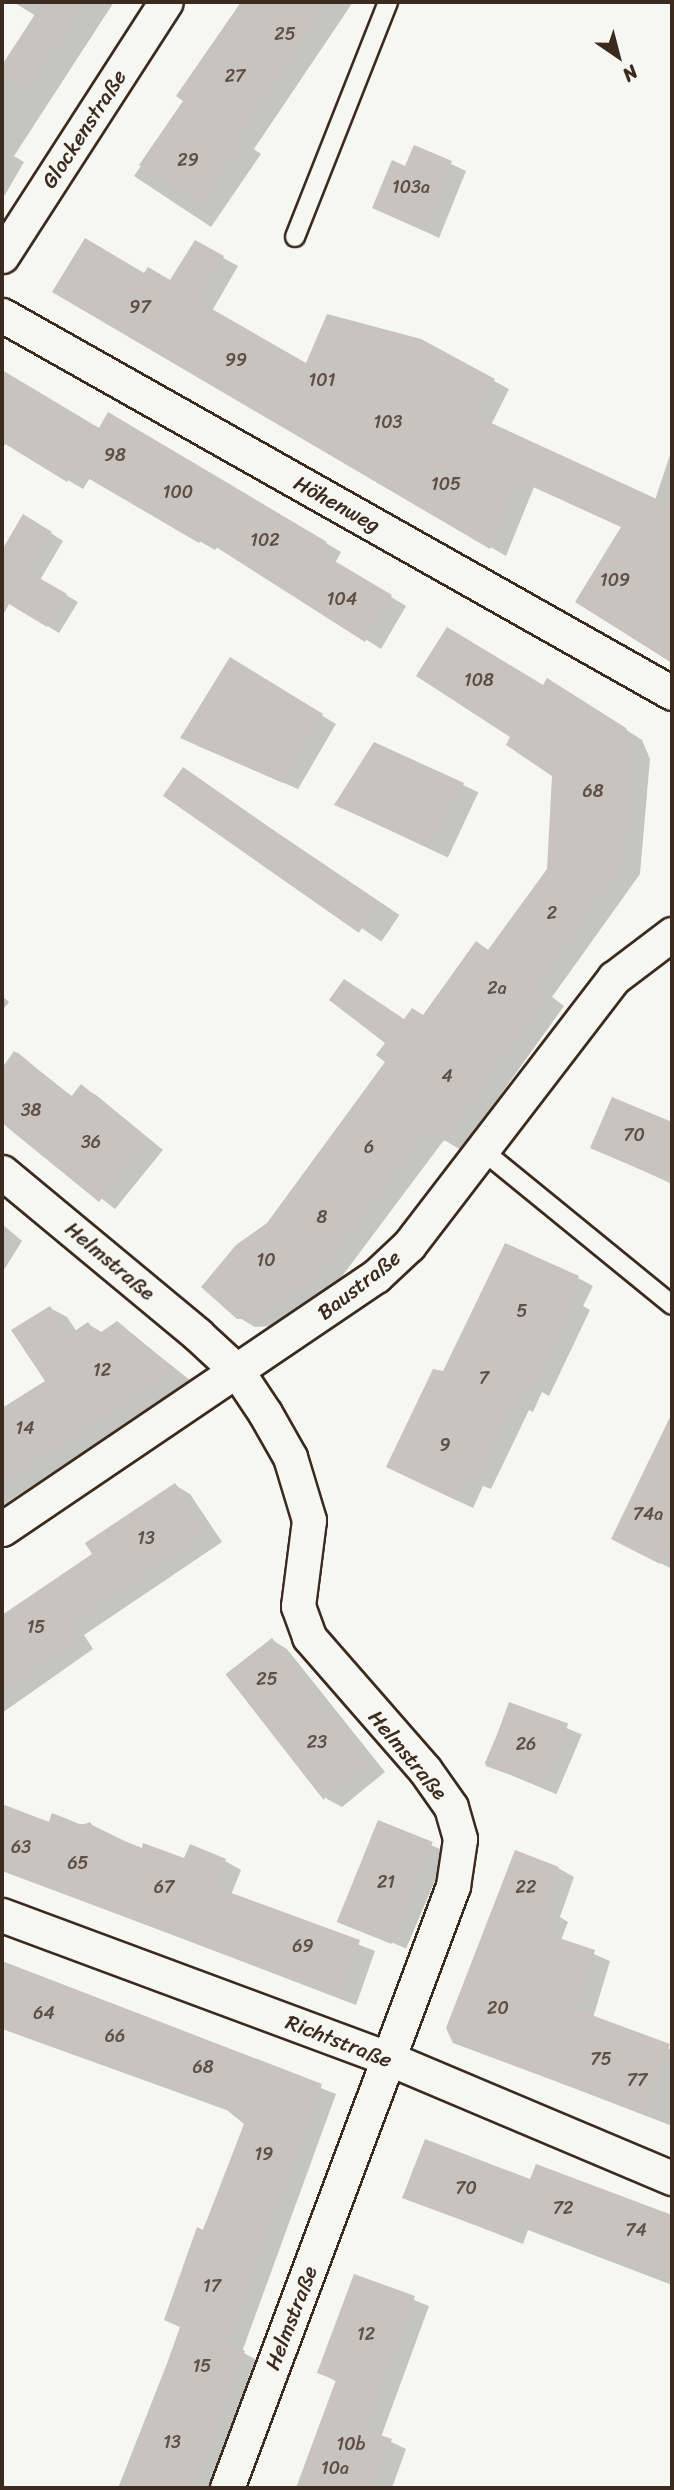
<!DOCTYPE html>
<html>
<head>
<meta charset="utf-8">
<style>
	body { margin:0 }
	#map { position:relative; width:674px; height:2490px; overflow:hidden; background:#f6f6f2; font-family:Sriracha,sans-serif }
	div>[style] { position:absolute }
	.shadow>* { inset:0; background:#0003; transform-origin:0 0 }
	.building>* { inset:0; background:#c8c3be; transform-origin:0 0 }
	.roads { filter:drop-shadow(2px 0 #3b2a1e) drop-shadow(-2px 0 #3b2a1e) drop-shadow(0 2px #3b2a1e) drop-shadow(0 -2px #3b2a1e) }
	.lane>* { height:18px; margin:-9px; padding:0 9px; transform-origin:9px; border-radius:9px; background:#f6f6f2 }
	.street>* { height:33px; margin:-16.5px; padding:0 16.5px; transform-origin:16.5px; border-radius:16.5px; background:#f6f6f2 }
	span { translate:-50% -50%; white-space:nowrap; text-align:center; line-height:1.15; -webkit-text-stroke:6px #f6f6f2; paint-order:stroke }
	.number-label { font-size:18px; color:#5e5046 }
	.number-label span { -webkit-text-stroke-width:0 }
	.street-label { font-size:21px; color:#3b2a1e }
	.frame { position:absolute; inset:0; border:4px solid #3b2a1e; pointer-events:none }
	.north { position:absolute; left:583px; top:21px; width:70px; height:70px; -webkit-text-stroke:5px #f6f6f2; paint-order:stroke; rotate:145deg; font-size:19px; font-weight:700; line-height:28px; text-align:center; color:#3b2a1e }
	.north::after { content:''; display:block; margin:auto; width:24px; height:32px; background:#3b2a1e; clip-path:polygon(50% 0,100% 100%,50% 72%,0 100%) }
</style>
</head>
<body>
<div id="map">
	<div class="shadow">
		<div style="clip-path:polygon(13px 2px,114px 2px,14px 156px,24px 162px,2px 200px,2px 68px,36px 16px)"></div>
		<div style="clip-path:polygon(244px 2px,353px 2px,254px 149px,261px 154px,211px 227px,134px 176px,185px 101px,179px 96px)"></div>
		<div style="clip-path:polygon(415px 147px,466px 171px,439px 238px,374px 207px,406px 168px)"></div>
		<div style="clip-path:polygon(196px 243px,238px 266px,212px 311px,307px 366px,494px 381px,509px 389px,491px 425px,655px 500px,672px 449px,672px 661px,660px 654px,622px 527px,534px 487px,506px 556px,54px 291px,145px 276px,171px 282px)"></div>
		<div style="clip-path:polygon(2px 381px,99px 430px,109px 414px,341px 552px,335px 563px,406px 606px,381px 649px,218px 546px,215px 550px,90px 478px,83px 489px,6px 443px,2px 449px)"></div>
		<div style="clip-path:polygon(24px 516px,63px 541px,40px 580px,78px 602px,59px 633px,2px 598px,2px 554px)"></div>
		<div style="clip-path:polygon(230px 660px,336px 724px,298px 789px,196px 745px)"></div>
		<div style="clip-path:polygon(544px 687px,564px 690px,642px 740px,650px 759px,640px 874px,552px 997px,564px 1006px,461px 1150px,444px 1140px,337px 1283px,272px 1326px,255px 1327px,238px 1317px,268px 1225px,388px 1062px,405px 1020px,424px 1016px,477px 944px,490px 951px,548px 869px,553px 775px)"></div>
		<div style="left:375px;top:744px;width:114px;height:72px;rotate:25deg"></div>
		<div style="left:183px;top:769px;width:261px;height:32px;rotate:34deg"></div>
		<div style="clip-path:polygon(2px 996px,9px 1002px,2px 1011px)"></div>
		<div style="clip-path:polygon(14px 1051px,73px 1097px,82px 1087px,96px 1095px,163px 1150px,115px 1209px,2px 1121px,2px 1068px)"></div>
		<div style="clip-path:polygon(613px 1099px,672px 1124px,672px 1184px,592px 1147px)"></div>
		<div style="clip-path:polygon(2px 1224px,22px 1241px,2px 1273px)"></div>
		<div style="clip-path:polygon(578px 1278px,593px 1286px,583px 1306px,590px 1310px,549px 1396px,542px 1392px,533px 1412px,529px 1410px,491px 1489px,483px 1486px,473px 1508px,403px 1475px,444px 1373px)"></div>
		<div style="clip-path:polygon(50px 1308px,67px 1317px,77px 1332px,88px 1324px,103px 1333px,118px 1323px,191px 1381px,2px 1506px,2px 1410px,47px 1381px)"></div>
		<div style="clip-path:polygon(667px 1427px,672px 1430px,672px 1569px,628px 1547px)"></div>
		<div style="clip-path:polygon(175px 1485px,190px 1494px,222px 1542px,84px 1635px,93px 1649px,2px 1713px,2px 1617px,95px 1555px)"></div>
		<div style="clip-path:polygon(272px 1640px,287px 1649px,385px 1772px,342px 1807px,327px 1799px)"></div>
		<div style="left:510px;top:1704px;width:78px;height:65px;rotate:23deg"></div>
		<div style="clip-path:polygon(2px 1806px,50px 1825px,90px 1824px,143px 1850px,186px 1860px,225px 1861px,241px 1870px,231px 1895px,375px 1951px,356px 2005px,2px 1870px)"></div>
		<div style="left:379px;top:1823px;width:74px;height:105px;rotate:23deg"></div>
		<div style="clip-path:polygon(558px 1868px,574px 1877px,560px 1917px,568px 1922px,561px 1940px,610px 1961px,593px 2018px,672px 2050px,672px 2126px,455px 2042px)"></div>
		<div style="clip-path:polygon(4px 1964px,336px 2094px,242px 2352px,259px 2361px,212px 2488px,118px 2488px,181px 2328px,166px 2319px,247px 2123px,232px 2112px,2px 2029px)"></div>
		<div style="clip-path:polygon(537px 2166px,672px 2217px,672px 2285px,528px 2230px,523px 2244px,405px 2197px,531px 2181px)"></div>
		<div style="clip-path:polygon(355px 2276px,429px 2306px,381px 2437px,406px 2449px,392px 2488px,298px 2488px,337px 2382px,319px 2372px)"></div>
	</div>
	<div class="building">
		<div style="clip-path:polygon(43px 2px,85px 2px,28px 92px,2px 75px,2px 65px)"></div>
		<div style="clip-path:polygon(241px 2px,329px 2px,238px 138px,244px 142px,201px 206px,139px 165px,183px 101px,176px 96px)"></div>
		<div style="clip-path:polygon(414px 145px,452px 161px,424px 231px,372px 208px,392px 160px,405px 166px)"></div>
		<div style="clip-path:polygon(85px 238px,144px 273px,148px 267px,170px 280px,195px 240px,224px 256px,198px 301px,306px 363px,327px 314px,421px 339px,495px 379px,476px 416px,672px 506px,672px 663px,575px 602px,621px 527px,518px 480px,490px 549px,52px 292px)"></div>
		<div style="clip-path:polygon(2px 370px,99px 428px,108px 412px,327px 542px,321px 553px,392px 595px,365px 642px,202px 538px,199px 543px,74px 470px,67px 482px,2px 442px)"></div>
		<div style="clip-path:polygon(23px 514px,52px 532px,29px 572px,67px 594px,47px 627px,9px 604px,2px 617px,2px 550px)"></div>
		<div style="clip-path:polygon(447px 627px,543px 685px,547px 678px,626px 728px,634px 749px,623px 865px,537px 986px,548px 995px,443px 1142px,428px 1131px,317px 1277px,255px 1318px,237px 1319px,201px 1287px,236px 1245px,267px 1223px,385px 1062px,376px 1055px,385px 1043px,329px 1000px,344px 979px,404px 1019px,412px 1008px,423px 1015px,476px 941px,488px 950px,547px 869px,552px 776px,506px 745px,510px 737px,416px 676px)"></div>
		<div style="clip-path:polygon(230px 657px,323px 714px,283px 783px,180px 738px)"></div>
		<div style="clip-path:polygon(374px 742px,464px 783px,432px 847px,334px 805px)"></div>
		<div style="left:183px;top:767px;width:239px;height:35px;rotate:35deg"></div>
		<div style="clip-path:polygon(17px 1052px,71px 1097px,81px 1084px,149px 1140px,99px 1202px,2px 1123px,2px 1070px)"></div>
		<div style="clip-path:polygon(612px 1097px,672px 1122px,672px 1183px,590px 1148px)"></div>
		<div style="clip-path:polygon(505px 1243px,579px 1276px,569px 1297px,576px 1300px,534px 1389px,527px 1385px,517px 1405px,514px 1403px,476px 1482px,468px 1479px,458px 1501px,386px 1467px,433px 1369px,443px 1371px)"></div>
		<div style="clip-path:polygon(50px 1306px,69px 1335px,88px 1322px,97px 1335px,117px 1321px,176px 1370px,2px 1485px,2px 1408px,45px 1381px,11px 1330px)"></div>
		<div style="clip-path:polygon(672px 1413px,672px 1541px,660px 1564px,611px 1539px)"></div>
		<div style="clip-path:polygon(175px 1483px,208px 1533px,69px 1626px,78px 1640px,2px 1693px,2px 1615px,92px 1554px,85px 1543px)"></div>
		<div style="left:272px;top:1638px;width:159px;height:59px;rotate:52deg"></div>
		<div style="left:509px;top:1702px;width:63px;height:68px;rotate:20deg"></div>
		<div style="clip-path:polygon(2px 1804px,49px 1822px,52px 1813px,82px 1825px,90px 1822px,96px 1830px,142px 1848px,143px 1843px,184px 1858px,190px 1844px,226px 1859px,215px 1887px,360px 1940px,340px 1997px,2px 1871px)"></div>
		<div style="left:378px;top:1820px;width:59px;height:110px;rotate:22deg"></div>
		<div style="clip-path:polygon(515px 1850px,559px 1867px,544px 1908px,553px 1911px,544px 1933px,595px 1950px,578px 2010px,670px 2044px,646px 2115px,453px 2043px,446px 2028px)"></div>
		<div style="clip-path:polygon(2px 1961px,322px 2084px,227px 2344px,245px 2351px,194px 2488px,123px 2488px,180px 2327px,164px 2320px,197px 2227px,203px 2230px,244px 2124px,222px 2106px,2px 2028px)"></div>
		<div style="clip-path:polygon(425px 2139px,530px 2179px,536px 2164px,672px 2215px,672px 2280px,513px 2223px,507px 2237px,402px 2198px)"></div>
		<div style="clip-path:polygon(354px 2274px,415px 2296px,366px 2430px,392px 2439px,374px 2488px,296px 2488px,336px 2380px,317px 2373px)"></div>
	</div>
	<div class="roads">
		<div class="lane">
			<div style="left:295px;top:237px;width:253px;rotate:-68.4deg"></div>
			<div style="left:482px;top:1150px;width:245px;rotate:39.2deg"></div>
		</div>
		<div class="street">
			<div style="left:2px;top:256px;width:302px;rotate:-57.2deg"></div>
			<div style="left:2px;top:315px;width:769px;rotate:29.43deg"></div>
			<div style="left:2px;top:1172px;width:254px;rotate:39.7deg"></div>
			<div style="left:197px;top:1334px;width:54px;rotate:42.8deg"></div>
			<div style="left:237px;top:1371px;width:50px;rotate:56.3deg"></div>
			<div style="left:265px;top:1413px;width:51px;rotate:60.4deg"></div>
			<div style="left:290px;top:1457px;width:66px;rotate:73.2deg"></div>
			<div style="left:309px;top:1520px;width:87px;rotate:97.3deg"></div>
			<div style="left:298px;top:1606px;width:33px;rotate:70deg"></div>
			<div style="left:309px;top:1637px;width:176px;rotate:48.9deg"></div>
			<div style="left:425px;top:1770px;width:45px;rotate:54.9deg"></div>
			<div style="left:451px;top:1807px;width:33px;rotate:74deg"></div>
			<div style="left:460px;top:1839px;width:48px;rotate:98.5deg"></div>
			<div style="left:453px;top:1886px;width:643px;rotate:110.58deg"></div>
			<div style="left:2px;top:1529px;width:452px;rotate:-34.1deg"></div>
			<div style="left:376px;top:1276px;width:45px;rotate:-43.2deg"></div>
			<div style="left:409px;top:1245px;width:337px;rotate:-52.5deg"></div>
			<div style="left:614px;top:978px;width:73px;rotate:-37.2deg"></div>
			<div style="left:2px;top:1915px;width:414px;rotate:20.4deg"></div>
			<div style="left:390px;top:2059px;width:306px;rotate:22.9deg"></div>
		</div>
	</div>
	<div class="number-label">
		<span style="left:285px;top:34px">25</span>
		<span style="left:235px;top:76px">27</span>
		<span style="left:188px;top:160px">29</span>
		<span style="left:411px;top:187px">103a</span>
		<span style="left:140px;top:307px">97</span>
		<span style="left:236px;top:360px">99</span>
		<span style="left:322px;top:380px">101</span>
		<span style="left:388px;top:422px">103</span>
		<span style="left:115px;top:455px">98</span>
		<span style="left:446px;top:484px">105</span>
		<span style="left:178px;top:492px">100</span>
		<span style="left:265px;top:540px">102</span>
		<span style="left:615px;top:580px">109</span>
		<span style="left:342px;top:599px">104</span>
		<span style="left:479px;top:680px">108</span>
		<span style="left:593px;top:791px">68</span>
		<span style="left:552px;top:913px">2</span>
		<span style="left:497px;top:988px">2a</span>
		<span style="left:447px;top:1076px">4</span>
		<span style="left:31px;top:1110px">38</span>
		<span style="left:634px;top:1135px">70</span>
		<span style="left:91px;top:1142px">36</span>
		<span style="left:369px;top:1147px">6</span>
		<span style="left:322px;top:1217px">8</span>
		<span style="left:266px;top:1260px">10</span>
		<span style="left:522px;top:1311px">5</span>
		<span style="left:102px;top:1370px">12</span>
		<span style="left:484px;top:1378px">7</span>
		<span style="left:25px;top:1428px">14</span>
		<span style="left:445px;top:1445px">9</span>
		<span style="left:648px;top:1514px">74a</span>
		<span style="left:146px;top:1538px">13</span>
		<span style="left:36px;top:1627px">15</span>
		<span style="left:267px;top:1679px">25</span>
		<span style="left:317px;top:1742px">23</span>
		<span style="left:526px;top:1744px">26</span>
		<span style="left:21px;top:1847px">63</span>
		<span style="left:78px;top:1863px">65</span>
		<span style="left:386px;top:1882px">21</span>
		<span style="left:164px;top:1887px">67</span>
		<span style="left:526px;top:1887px">22</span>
		<span style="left:303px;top:1946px">69</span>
		<span style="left:498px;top:2008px">20</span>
		<span style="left:44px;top:2013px">64</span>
		<span style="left:115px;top:2036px">66</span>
		<span style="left:601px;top:2059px">75</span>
		<span style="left:203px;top:2067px">68</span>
		<span style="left:637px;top:2080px">77</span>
		<span style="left:264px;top:2154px">19</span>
		<span style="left:466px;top:2188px">70</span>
		<span style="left:563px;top:2208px">72</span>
		<span style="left:636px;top:2230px">74</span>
		<span style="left:212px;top:2286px">17</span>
		<span style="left:366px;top:2334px">12</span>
		<span style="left:202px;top:2366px">15</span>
		<span style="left:172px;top:2442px">13</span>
		<span style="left:351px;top:2444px">10b</span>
		<span style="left:335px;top:2468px">10a</span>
	</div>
	<div class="street-label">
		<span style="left:84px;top:129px;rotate:-57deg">Glockenstraße</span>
		<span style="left:337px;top:504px;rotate:29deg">Höhenweg</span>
		<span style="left:110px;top:1261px;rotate:40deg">Helmstraße</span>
		<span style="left:359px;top:1285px;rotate:-38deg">Baustraße</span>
		<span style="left:408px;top:1755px;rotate:50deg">Helmstraße</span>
		<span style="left:339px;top:2041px;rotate:21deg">Richtstraße</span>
		<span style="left:291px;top:2318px;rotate:-69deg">Helmstraße</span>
	</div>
	<div class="frame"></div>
	<div class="north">N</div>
</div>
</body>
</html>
